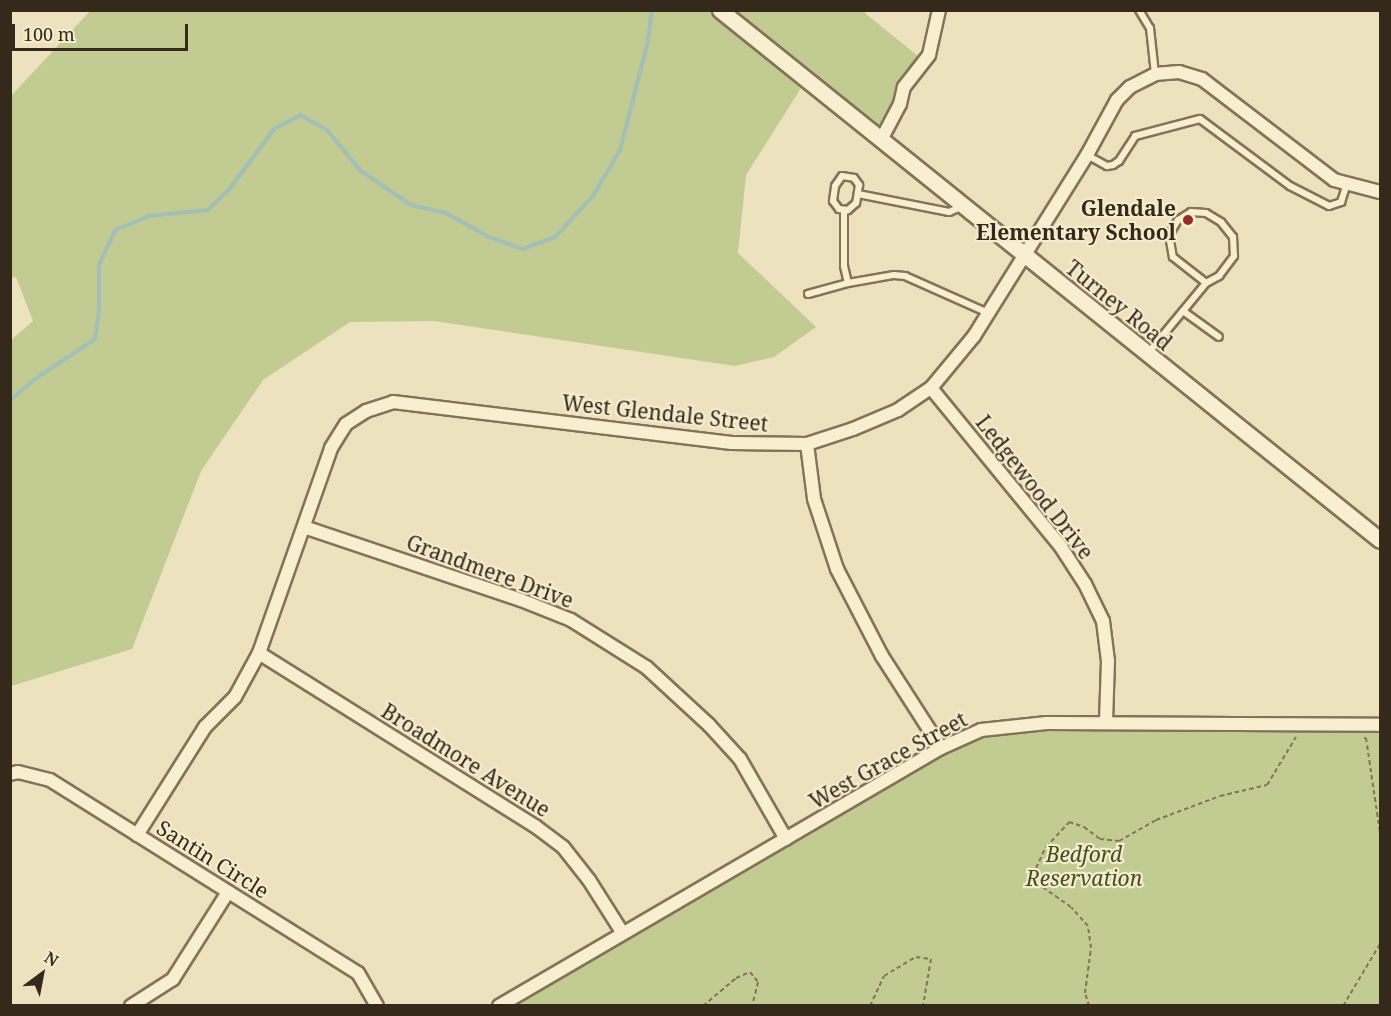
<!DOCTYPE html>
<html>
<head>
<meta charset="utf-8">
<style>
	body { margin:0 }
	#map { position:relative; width:1391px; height:1016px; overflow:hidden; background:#ede2be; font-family:"Noto Serif",serif }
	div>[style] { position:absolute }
	.green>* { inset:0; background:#c1cb92 }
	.stream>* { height:4px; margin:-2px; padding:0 2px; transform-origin:2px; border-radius:2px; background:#a2bfb8 }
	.path>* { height:2px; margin-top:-1px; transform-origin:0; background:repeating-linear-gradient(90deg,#857357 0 4.5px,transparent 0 7.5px) }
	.roads { filter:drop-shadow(2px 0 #857357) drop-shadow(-2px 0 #857357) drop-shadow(0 2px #857357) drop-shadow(0 -2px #857357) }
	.service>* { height:6px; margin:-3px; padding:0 3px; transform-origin:3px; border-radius:3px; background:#f8efd1 }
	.minor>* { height:12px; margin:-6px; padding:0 6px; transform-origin:6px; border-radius:6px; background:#f8efd1 }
	.tertiary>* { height:15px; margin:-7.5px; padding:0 7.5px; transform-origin:7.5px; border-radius:7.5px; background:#f8efd1 }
	.dots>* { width:16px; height:16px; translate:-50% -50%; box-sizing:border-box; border:3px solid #f5ecce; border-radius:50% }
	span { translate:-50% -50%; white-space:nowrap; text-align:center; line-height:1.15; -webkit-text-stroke:4.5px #f5ecce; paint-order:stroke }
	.poi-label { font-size:21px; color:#35291c; font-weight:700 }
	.right { translate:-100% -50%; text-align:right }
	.street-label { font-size:21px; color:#35291c }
	.park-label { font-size:21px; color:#425122; font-style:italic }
	.frame { position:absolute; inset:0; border:12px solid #35291c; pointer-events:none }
	.north { position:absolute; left:12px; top:944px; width:60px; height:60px; -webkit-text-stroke:4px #f5ecce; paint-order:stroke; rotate:32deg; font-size:16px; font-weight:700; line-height:24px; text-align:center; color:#35291c }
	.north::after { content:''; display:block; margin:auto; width:21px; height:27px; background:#35291c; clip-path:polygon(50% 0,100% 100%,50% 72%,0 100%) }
	.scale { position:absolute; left:12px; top:24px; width:176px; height:27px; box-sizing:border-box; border:3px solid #35291c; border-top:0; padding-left:8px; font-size:18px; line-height:21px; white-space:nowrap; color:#35291c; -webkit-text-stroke:4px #f5ecce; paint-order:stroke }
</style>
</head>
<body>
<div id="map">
	<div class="green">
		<div style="clip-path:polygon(90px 11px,865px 11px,866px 14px,924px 61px,881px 140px,806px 80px,746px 175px,738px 253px,816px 327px,774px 357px,735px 366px,434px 321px,350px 322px,263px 380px,201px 471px,132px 649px,11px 686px,10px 341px,33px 321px,16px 277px,11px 278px,11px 96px)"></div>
		<div style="clip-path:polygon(974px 725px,1380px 728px,1380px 1005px,495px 1006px)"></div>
	</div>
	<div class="stream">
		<div style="left:10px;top:400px;width:33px;rotate:-40deg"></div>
		<div style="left:35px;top:379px;width:72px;rotate:-33.7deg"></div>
		<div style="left:95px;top:339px;width:29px;rotate:-82deg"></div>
		<div style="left:99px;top:310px;width:45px;rotate:-90deg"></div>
		<div style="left:99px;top:265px;width:38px;rotate:-65deg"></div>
		<div style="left:115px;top:230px;width:37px;rotate:-22deg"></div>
		<div style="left:149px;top:216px;width:59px;rotate:-5.8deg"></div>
		<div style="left:208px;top:210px;width:28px;rotate:-44deg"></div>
		<div style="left:228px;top:191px;width:77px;rotate:-53.4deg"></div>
		<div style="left:274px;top:129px;width:30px;rotate:-28deg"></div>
		<div style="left:300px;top:115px;width:31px;rotate:29deg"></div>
		<div style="left:327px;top:130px;width:53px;rotate:50.3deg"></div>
		<div style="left:361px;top:171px;width:60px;rotate:34.2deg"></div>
		<div style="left:411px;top:205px;width:36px;rotate:13deg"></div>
		<div style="left:446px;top:213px;width:49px;rotate:29.2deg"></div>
		<div style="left:489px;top:237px;width:35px;rotate:20deg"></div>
		<div style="left:522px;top:249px;width:35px;rotate:-20deg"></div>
		<div style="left:555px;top:237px;width:56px;rotate:-47.2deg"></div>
		<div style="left:593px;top:196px;width:53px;rotate:-59.6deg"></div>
		<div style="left:620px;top:150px;width:113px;rotate:-75.6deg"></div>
		<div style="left:648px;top:41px;width:31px;rotate:-83deg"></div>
	</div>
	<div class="path">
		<div style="left:1364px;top:738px;width:2px"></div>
		<div style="left:1366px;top:738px;width:96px;rotate:81.6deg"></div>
		<div style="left:703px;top:1006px;width:43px;rotate:-40.3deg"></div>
		<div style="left:736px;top:978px;width:15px;rotate:-23deg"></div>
		<div style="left:750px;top:972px;width:13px;rotate:51deg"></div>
		<div style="left:758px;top:982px;width:25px;rotate:104deg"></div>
		<div style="left:870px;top:1006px;width:33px;rotate:-65deg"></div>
		<div style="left:884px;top:976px;width:37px;rotate:-31deg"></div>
		<div style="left:916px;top:957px;width:15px;rotate:8deg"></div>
		<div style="left:931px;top:959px;width:48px;rotate:99.7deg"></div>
		<div style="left:1089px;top:1006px;width:14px;rotate:-107deg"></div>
		<div style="left:1085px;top:993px;width:45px;rotate:-82.4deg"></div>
		<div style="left:1091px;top:948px;width:22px;rotate:-98deg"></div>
		<div style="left:1088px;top:926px;width:25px;rotate:-132deg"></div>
		<div style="left:1071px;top:907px;width:37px;rotate:-145deg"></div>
		<div style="left:1041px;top:886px;width:19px;rotate:-106deg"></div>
		<div style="left:1036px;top:868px;width:23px;rotate:-65deg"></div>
		<div style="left:1046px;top:847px;width:34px;rotate:-47deg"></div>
		<div style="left:1069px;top:822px;width:16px;rotate:18deg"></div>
		<div style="left:1084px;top:827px;width:20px;rotate:37deg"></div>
		<div style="left:1100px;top:839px;width:19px;rotate:6deg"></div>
		<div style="left:1119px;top:841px;width:43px;rotate:-29.6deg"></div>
		<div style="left:1156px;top:820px;width:68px;rotate:-20.6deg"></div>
		<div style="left:1220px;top:796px;width:48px;rotate:-13.2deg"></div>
		<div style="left:1267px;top:785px;width:56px;rotate:-58.9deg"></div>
		<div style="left:1343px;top:1006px;width:72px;rotate:-59.2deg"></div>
	</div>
	<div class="roads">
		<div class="service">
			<div style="left:1139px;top:10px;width:21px;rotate:59deg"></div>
			<div style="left:1150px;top:28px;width:46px;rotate:83.8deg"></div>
			<div style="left:1087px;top:155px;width:23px;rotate:29deg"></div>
			<div style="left:1107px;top:166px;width:6px;rotate:-9deg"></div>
			<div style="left:1113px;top:165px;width:7px;rotate:-34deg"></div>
			<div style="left:1119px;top:161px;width:30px;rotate:-57deg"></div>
			<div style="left:1135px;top:136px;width:67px;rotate:-14.7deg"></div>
			<div style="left:1200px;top:119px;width:112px;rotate:36.7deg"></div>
			<div style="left:1290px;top:186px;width:44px;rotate:27.1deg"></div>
			<div style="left:1329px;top:206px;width:13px;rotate:-18deg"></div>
			<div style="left:1341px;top:202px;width:19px;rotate:-72deg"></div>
			<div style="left:842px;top:176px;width:12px;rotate:9deg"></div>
			<div style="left:854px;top:178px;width:9px;rotate:54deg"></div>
			<div style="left:859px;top:185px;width:18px;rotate:99deg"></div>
			<div style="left:856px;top:203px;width:11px;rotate:139deg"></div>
			<div style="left:848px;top:210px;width:9px;rotate:-174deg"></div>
			<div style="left:839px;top:209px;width:10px;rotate:-127deg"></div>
			<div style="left:833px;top:201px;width:15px;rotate:-82deg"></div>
			<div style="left:835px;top:186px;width:12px;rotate:-55deg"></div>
			<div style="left:858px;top:194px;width:93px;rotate:11.2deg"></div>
			<div style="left:949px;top:212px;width:15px;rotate:-23deg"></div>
			<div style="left:844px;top:210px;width:56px;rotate:90deg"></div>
			<div style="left:844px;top:266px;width:17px;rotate:77deg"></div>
			<div style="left:808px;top:294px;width:41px;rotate:-15.4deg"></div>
			<div style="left:848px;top:283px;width:47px;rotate:-9.9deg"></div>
			<div style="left:894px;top:275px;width:11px;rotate:5deg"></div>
			<div style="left:905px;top:276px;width:91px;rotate:24deg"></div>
			<div style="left:1183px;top:311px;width:44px;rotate:35.8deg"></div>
			<div style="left:1149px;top:352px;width:89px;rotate:-50.4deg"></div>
			<div style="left:1206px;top:283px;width:15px;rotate:-28deg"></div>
			<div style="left:1219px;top:276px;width:25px;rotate:-53deg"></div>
			<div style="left:1234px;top:256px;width:19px;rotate:-93deg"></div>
			<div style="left:1233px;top:237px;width:19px;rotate:-129deg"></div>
			<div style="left:1221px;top:222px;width:17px;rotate:-149deg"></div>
			<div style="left:1206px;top:213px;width:15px;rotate:-176deg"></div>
			<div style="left:1191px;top:212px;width:15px;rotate:148deg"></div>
			<div style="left:1178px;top:220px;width:17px;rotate:121deg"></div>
			<div style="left:1169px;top:235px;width:22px;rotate:80deg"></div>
			<div style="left:1173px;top:257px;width:42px;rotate:38.2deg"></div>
		</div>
		<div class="minor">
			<div style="left:881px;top:140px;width:41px;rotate:-62.2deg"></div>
			<div style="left:900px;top:104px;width:17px;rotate:-77deg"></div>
			<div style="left:904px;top:87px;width:41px;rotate:-52deg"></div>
			<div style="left:929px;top:55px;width:46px;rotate:-77.5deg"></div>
			<div style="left:931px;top:388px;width:205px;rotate:50.7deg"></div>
			<div style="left:1061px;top:547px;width:44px;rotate:57deg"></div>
			<div style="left:1085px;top:584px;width:41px;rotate:64.1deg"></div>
			<div style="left:1103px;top:621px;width:40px;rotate:82.9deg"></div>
			<div style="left:1108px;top:661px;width:61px;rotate:91.9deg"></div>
			<div style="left:807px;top:444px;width:55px;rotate:82.7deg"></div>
			<div style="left:814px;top:499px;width:74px;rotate:71.8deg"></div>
			<div style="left:837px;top:569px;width:98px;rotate:62.7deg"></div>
			<div style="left:882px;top:656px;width:109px;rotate:57.3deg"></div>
			<div style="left:304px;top:527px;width:229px;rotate:18.6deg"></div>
			<div style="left:521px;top:600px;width:54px;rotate:21.8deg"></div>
			<div style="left:571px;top:620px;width:89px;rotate:32.1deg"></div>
			<div style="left:646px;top:667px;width:86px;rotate:42.6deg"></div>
			<div style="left:709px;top:725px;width:46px;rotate:47.6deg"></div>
			<div style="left:740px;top:759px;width:92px;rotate:60.1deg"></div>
			<div style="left:259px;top:653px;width:326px;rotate:32.1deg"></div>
			<div style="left:535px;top:826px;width:35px;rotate:37deg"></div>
			<div style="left:563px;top:847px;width:42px;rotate:51.8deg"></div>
			<div style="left:589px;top:880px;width:62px;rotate:57.6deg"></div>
			<div style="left:10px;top:774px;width:8px;rotate:-14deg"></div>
			<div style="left:18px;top:772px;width:33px;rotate:14deg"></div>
			<div style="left:50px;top:780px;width:363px;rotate:32.1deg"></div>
			<div style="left:358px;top:973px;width:38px;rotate:60deg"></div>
			<div style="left:137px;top:835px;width:128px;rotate:-57.8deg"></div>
			<div style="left:205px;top:727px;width:42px;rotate:-45deg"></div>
			<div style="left:235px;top:697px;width:50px;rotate:-61.4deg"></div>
			<div style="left:259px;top:653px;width:217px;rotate:-70.6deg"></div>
			<div style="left:331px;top:448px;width:28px;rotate:-58deg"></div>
			<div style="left:346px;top:424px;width:24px;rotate:-33deg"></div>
			<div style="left:366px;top:411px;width:28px;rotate:-18deg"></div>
			<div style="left:393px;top:402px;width:341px;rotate:6.9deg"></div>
			<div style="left:732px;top:443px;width:75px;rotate:0.8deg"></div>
			<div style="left:807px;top:444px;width:48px;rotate:-18.1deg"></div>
			<div style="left:853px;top:429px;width:49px;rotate:-22.9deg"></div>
			<div style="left:898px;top:410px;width:40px;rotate:-34deg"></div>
			<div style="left:931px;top:388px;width:67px;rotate:-50.4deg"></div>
			<div style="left:974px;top:336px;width:213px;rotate:-58deg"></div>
			<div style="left:1087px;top:155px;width:63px;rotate:-61.4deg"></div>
			<div style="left:1117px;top:100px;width:18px;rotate:-45deg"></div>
			<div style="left:1130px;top:87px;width:28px;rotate:-27deg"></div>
			<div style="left:1155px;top:74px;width:24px;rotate:-5deg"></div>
			<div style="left:1179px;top:72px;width:24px;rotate:17deg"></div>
			<div style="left:1202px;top:79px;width:166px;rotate:37.4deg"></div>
			<div style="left:1334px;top:180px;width:48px;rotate:14.6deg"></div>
			<div style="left:131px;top:1006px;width:50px;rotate:-32.7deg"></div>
			<div style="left:173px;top:979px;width:103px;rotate:-57.7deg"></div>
			<div style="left:499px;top:1006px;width:512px;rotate:-30.27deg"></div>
			<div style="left:941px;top:748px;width:44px;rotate:-24.2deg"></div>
			<div style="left:981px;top:730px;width:66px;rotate:-6.1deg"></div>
			<div style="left:1047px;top:723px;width:333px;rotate:0.3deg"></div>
		</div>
		<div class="tertiary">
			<div style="left:720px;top:10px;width:846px;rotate:38.77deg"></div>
		</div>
	</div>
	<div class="dots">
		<div style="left:1188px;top:220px;background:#942d27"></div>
	</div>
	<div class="poi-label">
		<span class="right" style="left:1176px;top:220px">Glendale<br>Elementary School</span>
	</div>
	<div class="street-label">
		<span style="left:1119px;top:305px;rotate:39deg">Turney Road</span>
		<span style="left:665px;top:413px;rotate:6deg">West Glendale Street</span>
		<span style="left:1035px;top:487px;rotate:52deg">Ledgewood Drive</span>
		<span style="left:490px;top:571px;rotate:20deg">Grandmere Drive</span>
		<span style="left:466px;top:760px;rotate:32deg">Broadmore Avenue</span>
		<span style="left:888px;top:760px;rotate:-29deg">West Grace Street</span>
		<span style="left:213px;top:859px;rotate:32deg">Santin Circle</span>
	</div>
	<div class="park-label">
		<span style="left:1084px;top:866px">Bedford<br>Reservation</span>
	</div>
	<div class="frame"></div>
	<div class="north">N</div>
	<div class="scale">100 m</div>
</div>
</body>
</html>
